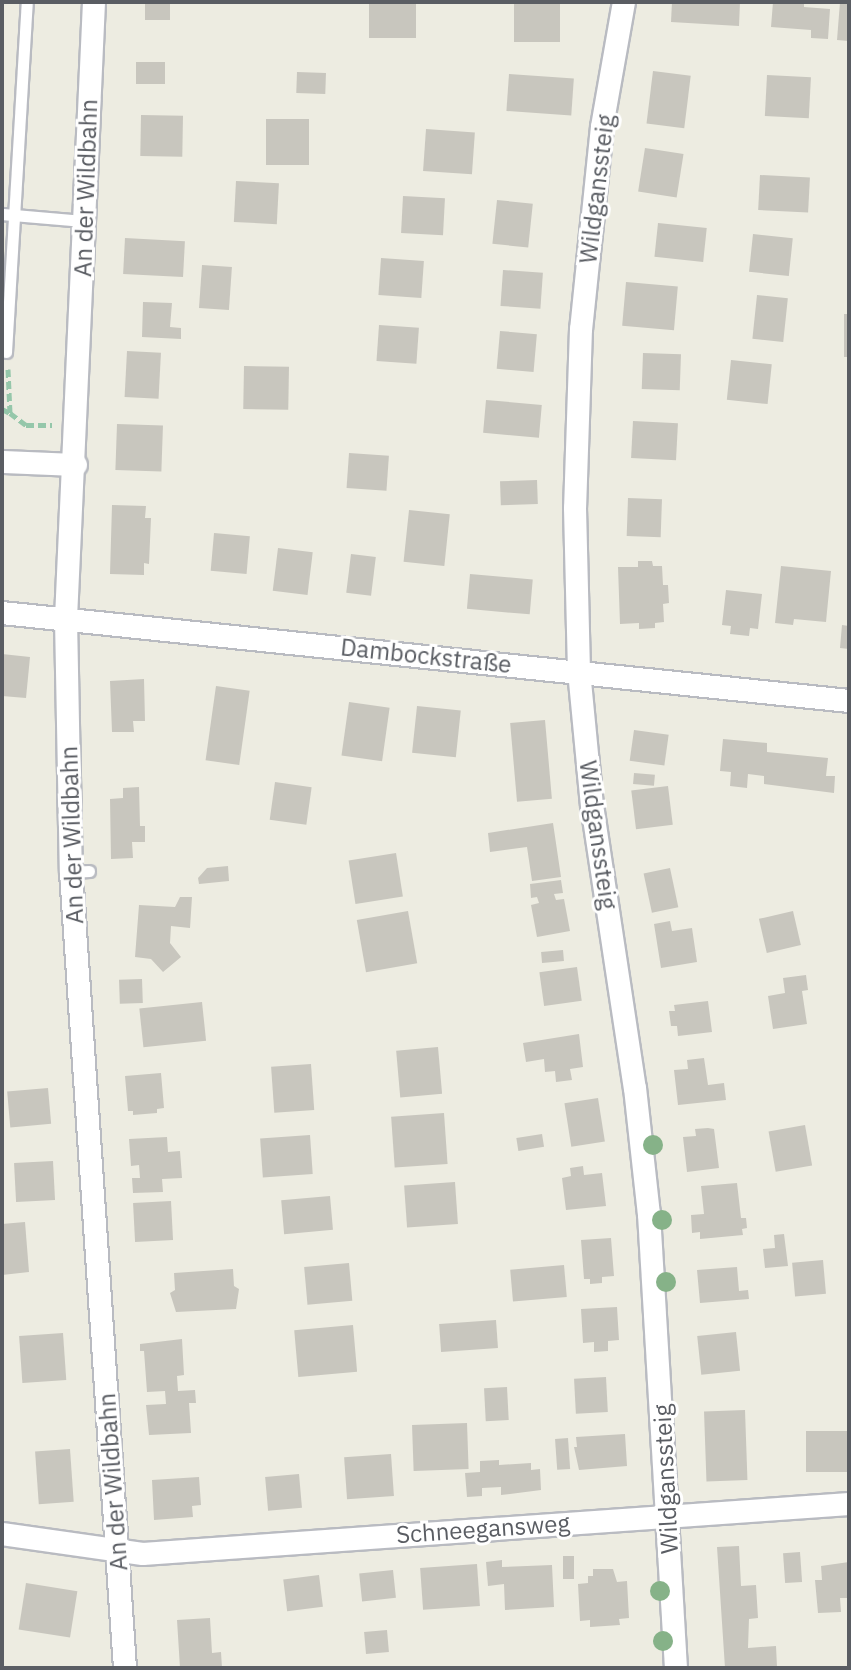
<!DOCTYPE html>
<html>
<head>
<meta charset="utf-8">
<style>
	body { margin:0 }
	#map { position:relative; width:851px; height:1670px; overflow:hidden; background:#edece1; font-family:"IBM Plex Sans",sans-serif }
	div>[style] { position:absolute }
	.building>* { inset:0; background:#c8c6be; transform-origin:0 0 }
	.path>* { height:5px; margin-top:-2.5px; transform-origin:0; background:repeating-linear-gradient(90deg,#95c7aa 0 8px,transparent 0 12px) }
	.roads { filter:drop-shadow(2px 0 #b9bbc1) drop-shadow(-2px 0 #b9bbc1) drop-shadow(0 2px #b9bbc1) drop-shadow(0 -2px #b9bbc1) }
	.lane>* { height:11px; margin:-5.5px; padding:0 5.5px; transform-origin:5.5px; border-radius:5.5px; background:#fff }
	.street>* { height:22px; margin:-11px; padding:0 11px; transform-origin:11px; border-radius:11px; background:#fff }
	.trees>* { width:20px; height:20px; margin:-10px; border-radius:50%; background:#86b288 }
	span { translate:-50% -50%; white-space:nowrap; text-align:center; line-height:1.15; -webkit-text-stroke:6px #fff; paint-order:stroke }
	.street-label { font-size:24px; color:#5a5d63 }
	.frame { position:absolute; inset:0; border:4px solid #5a5d63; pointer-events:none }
</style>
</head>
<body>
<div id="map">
	<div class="building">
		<div style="left:145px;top:2px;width:25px;height:18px"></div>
		<div style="left:369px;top:2px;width:47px;height:36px"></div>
		<div style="left:514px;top:2px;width:46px;height:40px"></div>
		<div style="clip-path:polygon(672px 2px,740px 2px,739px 26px,671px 22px)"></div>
		<div style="clip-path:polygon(773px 2px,804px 2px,804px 7px,830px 9px,828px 39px,811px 38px,811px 30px,771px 27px)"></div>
		<div style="clip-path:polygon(840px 2px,849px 3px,849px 41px,837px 40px)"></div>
		<div style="left:136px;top:62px;width:29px;height:22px"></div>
		<div style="left:653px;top:71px;width:38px;height:53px;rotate:7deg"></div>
		<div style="left:297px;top:72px;width:29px;height:21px;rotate:2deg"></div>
		<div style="left:509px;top:74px;width:65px;height:37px;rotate:4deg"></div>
		<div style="left:767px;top:75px;width:44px;height:41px;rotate:3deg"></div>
		<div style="left:141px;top:115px;width:42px;height:41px;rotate:1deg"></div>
		<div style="left:266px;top:119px;width:43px;height:46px"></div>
		<div style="left:426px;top:129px;width:49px;height:42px;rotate:4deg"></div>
		<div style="left:645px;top:148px;width:39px;height:44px;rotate:9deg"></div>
		<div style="left:760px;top:175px;width:50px;height:35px;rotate:3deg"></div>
		<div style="left:236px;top:181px;width:43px;height:41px;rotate:3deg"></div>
		<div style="left:403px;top:196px;width:42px;height:37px;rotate:3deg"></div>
		<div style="left:497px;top:200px;width:36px;height:44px;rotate:6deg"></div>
		<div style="left:658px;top:223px;width:49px;height:34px;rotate:6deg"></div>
		<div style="left:753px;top:234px;width:40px;height:38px;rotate:6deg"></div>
		<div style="left:125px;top:238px;width:60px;height:36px;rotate:3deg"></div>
		<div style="left:381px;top:258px;width:43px;height:37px;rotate:4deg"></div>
		<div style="left:202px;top:265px;width:30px;height:43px;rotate:4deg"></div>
		<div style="left:503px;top:270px;width:40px;height:36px;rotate:4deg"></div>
		<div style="left:626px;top:282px;width:52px;height:44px;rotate:5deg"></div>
		<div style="left:757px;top:295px;width:31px;height:44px;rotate:6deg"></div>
		<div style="clip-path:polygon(143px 302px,172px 303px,170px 327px,181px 328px,181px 339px,142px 337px)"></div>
		<div style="left:844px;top:314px;width:5px;height:43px"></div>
		<div style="left:379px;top:325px;width:40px;height:36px;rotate:4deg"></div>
		<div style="left:500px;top:331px;width:37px;height:38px;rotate:5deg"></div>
		<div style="left:127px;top:351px;width:34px;height:46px;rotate:3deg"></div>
		<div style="left:643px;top:353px;width:38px;height:36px;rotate:2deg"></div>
		<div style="left:731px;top:360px;width:41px;height:40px;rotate:6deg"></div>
		<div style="left:244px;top:366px;width:45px;height:43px;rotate:1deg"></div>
		<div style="left:486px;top:400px;width:56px;height:33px;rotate:5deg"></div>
		<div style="left:633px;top:421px;width:45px;height:37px;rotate:3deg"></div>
		<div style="left:117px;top:424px;width:46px;height:46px;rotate:2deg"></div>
		<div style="left:349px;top:453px;width:40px;height:35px;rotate:4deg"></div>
		<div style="left:537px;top:480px;width:24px;height:37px;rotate:88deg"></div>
		<div style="left:628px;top:498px;width:34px;height:38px;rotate:2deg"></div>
		<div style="clip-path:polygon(112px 505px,146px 506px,145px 518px,151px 518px,149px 564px,144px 563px,144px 575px,110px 574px)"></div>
		<div style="left:409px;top:510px;width:41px;height:52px;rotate:6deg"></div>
		<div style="left:214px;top:533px;width:36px;height:38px;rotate:5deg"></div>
		<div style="left:278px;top:548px;width:35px;height:43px;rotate:7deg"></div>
		<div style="left:351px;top:554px;width:25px;height:39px;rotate:7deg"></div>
		<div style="clip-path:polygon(638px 561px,652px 561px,653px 566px,662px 566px,663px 585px,668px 585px,669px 603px,663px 604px,664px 622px,655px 623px,655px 628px,639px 629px,639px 623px,620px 624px,618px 567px,638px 567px)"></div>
		<div style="clip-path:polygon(781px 566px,831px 571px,826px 622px,794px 619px,793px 625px,775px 623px)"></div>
		<div style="left:470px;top:574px;width:63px;height:35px;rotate:5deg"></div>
		<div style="clip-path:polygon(726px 590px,762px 594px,758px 629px,750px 628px,749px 636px,730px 634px,731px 626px,722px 625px)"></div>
		<div style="clip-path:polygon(842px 625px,849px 626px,849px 649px,840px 648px)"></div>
		<div style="clip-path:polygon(2px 654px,30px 657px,26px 698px,2px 696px)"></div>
		<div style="clip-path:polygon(144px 679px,145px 721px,133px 721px,134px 732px,112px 732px,110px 681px)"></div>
		<div style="left:216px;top:686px;width:34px;height:75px;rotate:8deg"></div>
		<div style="left:349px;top:702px;width:41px;height:54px;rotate:8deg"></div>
		<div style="left:417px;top:706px;width:44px;height:47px;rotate:6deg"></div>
		<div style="left:545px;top:720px;width:79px;height:35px;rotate:85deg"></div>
		<div style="left:634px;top:730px;width:35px;height:31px;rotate:8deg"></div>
		<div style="clip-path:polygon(723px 739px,767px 743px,767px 752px,828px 758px,826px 776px,835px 776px,834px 793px,764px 784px,764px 776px,748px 774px,747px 788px,730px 786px,731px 772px,720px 771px)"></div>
		<div style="left:634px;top:773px;width:21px;height:11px;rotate:5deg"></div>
		<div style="left:275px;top:782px;width:37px;height:38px;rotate:8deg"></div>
		<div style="left:668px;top:786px;width:39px;height:37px;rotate:83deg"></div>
		<div style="clip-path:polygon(139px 787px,140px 826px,145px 826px,145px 842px,132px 842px,133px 858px,111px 859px,110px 799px,123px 798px,123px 788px)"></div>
		<div style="clip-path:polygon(553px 823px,561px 877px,532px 881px,527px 847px,490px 852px,488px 833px)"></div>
		<div style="left:396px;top:853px;width:44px;height:48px;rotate:81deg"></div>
		<div style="clip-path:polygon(228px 866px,229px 881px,199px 884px,198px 878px,207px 868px)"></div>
		<div style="left:670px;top:868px;width:40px;height:27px;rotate:78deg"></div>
		<div style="clip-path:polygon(561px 880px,563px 893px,554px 894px,556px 900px,564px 899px,570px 931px,537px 937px,531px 905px,539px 903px,537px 897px,531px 898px,530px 884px)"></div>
		<div style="clip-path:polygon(180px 897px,192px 897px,190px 928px,171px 926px,170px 943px,181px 957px,163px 972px,151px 959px,135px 957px,139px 905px,175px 907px)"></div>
		<div style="left:408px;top:911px;width:53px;height:52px;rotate:80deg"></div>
		<div style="left:793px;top:911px;width:35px;height:35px;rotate:77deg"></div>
		<div style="clip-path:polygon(670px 921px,672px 931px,692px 928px,697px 962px,661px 968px,654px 924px)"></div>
		<div style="left:563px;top:950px;width:11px;height:22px;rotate:85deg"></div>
		<div style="left:577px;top:967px;width:34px;height:38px;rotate:82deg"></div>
		<div style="clip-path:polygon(806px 975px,808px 990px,802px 991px,807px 1024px,773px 1029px,768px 996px,785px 993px,783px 978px)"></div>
		<div style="left:142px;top:979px;width:24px;height:23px;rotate:88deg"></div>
		<div style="clip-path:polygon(708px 1001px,712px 1032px,678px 1036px,677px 1026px,671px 1026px,669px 1011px,675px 1011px,674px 1005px)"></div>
		<div style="left:202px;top:1002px;width:39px;height:63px;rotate:84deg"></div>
		<div style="clip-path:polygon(579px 1034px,583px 1067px,570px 1069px,572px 1080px,556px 1082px,555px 1071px,545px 1072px,544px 1059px,526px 1062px,523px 1043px)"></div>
		<div style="left:438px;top:1047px;width:47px;height:42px;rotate:85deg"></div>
		<div style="clip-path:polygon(704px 1058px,708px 1085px,724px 1083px,726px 1100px,678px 1105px,674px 1070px,688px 1069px,687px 1060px)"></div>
		<div style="left:311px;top:1064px;width:46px;height:40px;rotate:86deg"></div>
		<div style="clip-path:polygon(161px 1073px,164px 1108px,157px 1109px,157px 1113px,133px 1115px,133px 1111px,128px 1111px,125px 1076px)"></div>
		<div style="left:48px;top:1088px;width:36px;height:41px;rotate:85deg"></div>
		<div style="left:598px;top:1098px;width:44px;height:34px;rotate:81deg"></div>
		<div style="left:444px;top:1113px;width:51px;height:53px;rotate:86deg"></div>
		<div style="left:805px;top:1125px;width:41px;height:37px;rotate:80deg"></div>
		<div style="clip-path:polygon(708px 1128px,714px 1129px,719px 1168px,687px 1172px,683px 1137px,696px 1136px,695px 1129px)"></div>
		<div style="left:542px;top:1134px;width:13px;height:26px;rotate:81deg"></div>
		<div style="left:310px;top:1135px;width:39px;height:50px;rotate:86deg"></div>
		<div style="clip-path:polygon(167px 1137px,168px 1152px,180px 1151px,182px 1178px,162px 1179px,163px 1192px,133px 1193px,132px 1178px,140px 1178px,139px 1165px,131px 1166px,129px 1139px)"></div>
		<div style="left:53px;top:1161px;width:39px;height:39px;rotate:87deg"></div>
		<div style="clip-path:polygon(583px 1166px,584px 1175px,602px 1173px,606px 1206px,566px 1210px,562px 1178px,571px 1176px,570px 1168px)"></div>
		<div style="left:455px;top:1182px;width:42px;height:51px;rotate:86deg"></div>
		<div style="clip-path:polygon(737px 1183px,741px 1218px,746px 1218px,747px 1228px,742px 1229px,743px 1235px,700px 1239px,700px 1232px,692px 1233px,691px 1215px,704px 1214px,701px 1186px)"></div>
		<div style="left:330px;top:1196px;width:34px;height:49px;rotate:85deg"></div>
		<div style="left:171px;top:1201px;width:39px;height:38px;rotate:87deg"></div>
		<div style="clip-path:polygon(25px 1222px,29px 1272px,2px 1275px,2px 1224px)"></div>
		<div style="clip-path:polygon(784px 1234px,788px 1266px,765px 1268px,763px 1249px,775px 1248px,774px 1235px)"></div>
		<div style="clip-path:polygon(611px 1238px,614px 1276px,602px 1277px,602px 1283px,590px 1284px,590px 1279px,584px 1279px,581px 1240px)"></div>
		<div style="left:823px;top:1260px;width:34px;height:31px;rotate:85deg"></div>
		<div style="left:349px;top:1263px;width:38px;height:45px;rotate:85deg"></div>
		<div style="left:564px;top:1265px;width:32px;height:54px;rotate:85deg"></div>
		<div style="clip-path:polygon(737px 1267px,739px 1291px,748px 1290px,749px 1299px,700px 1303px,697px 1270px)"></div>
		<div style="clip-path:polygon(233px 1269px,234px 1286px,239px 1289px,236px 1309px,176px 1312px,170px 1293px,175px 1290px,174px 1273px)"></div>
		<div style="clip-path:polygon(617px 1307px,619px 1340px,608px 1341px,608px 1351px,594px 1352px,594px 1342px,583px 1343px,581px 1309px)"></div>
		<div style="left:496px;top:1320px;width:28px;height:57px;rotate:86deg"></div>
		<div style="left:353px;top:1325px;width:47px;height:59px;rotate:85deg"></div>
		<div style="left:736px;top:1332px;width:39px;height:39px;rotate:84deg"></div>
		<div style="left:63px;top:1333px;width:47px;height:44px;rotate:86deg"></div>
		<div style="clip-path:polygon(182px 1339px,184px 1375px,177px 1376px,178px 1391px,195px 1390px,196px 1403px,189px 1403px,191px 1433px,149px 1435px,146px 1405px,166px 1404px,165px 1391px,147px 1392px,144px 1351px,140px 1351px,140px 1344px)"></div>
		<div style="left:606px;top:1377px;width:35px;height:32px;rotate:87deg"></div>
		<div style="left:507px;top:1387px;width:33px;height:23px;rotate:87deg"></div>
		<div style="left:745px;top:1410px;width:70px;height:41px;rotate:88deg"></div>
		<div style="left:467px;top:1423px;width:46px;height:55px;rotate:88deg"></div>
		<div style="left:849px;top:1431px;width:41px;height:43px;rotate:90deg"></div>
		<div style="clip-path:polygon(625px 1434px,627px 1466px,579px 1470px,574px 1447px,577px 1447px,576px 1437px)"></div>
		<div style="left:568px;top:1438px;width:31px;height:13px;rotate:86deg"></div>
		<div style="left:70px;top:1449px;width:53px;height:35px;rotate:86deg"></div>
		<div style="left:391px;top:1454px;width:42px;height:47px;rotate:86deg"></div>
		<div style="clip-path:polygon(499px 1460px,499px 1465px,531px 1463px,531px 1470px,540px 1469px,541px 1490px,501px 1495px,501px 1487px,482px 1488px,482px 1496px,467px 1497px,465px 1473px,480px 1472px,480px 1461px)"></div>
		<div style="left:299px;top:1474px;width:34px;height:34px;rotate:85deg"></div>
		<div style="clip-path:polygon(199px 1477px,201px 1505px,192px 1506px,193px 1517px,154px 1520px,152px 1480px)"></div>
		<div style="clip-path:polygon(739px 1546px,741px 1586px,756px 1585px,758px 1618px,749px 1619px,748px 1648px,776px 1646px,777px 1667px,725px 1668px,717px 1547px)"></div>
		<div style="left:800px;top:1552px;width:30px;height:17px;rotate:86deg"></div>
		<div style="left:563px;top:1556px;width:11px;height:23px"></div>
		<div style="clip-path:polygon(502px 1560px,502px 1567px,552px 1565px,554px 1607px,505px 1610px,504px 1584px,488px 1586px,486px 1562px)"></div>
		<div style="clip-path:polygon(849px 1562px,849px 1598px,840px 1598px,841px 1612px,818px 1613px,815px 1580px,822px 1580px,821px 1566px)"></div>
		<div style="left:477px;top:1564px;width:42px;height:57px;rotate:86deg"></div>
		<div style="clip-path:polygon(593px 1569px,613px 1569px,617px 1582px,627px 1581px,629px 1618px,619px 1619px,620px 1625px,590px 1627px,590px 1620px,580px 1621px,578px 1584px,588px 1583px,588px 1576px,593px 1576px)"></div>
		<div style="left:393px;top:1570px;width:28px;height:34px;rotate:84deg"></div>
		<div style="left:319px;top:1575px;width:32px;height:36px;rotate:83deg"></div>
		<div style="left:26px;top:1583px;width:52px;height:47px;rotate:9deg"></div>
		<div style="clip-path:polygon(210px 1618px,212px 1653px,221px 1652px,222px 1668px,180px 1668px,177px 1620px)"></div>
		<div style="left:387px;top:1630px;width:22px;height:23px;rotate:85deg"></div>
	</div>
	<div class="path">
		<div style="left:8px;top:369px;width:44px;rotate:87.4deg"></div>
		<div style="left:10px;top:413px;width:20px;rotate:37deg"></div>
		<div style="left:26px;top:425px;width:26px"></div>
		<div style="left:2px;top:409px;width:9px;rotate:27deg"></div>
	</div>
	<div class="roads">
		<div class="lane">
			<div style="left:2px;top:214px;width:82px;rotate:4.9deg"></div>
			<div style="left:6px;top:352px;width:351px;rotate:-86.6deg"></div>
			<div style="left:71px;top:872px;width:18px;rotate:-3deg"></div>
		</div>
		<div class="street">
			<div style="left:94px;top:2px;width:618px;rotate:92.6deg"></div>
			<div style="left:66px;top:619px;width:253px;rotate:88.9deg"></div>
			<div style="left:71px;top:872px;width:798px;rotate:86.12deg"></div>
			<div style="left:624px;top:2px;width:127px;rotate:100deg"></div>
			<div style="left:602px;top:127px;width:203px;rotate:95.9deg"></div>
			<div style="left:581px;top:329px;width:179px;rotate:91.9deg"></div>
			<div style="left:575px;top:508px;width:163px;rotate:88.6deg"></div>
			<div style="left:579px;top:671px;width:135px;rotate:84.5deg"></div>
			<div style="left:592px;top:805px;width:286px;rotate:81.4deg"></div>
			<div style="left:635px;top:1088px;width:127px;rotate:83.7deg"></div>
			<div style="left:649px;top:1214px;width:455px;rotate:86.6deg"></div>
			<div style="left:2px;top:462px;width:74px;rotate:2.3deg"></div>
			<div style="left:2px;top:613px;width:852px;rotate:5.93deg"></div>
			<div style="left:2px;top:1534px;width:142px;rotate:8.1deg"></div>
			<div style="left:143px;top:1554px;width:708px;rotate:-4.05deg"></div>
		</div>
	</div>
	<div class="trees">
		<div style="left:653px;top:1145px"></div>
		<div style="left:662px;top:1220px"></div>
		<div style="left:666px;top:1282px"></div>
		<div style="left:660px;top:1591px"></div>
		<div style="left:663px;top:1641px"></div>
	</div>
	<div class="street-label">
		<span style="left:86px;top:188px;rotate:-88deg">An der Wildbahn</span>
		<span style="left:597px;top:189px;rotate:-83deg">Wildganssteig</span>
		<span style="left:426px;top:656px;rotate:6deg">Dambockstraße</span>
		<span style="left:72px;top:835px;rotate:-92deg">An der Wildbahn</span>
		<span style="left:598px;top:835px;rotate:82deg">Wildganssteig</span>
		<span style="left:666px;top:1479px;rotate:-93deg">Wildganssteig</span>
		<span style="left:113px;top:1482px;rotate:-94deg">An der Wildbahn</span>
		<span style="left:483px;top:1529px;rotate:-4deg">Schneegansweg</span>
	</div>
	<div class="frame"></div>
</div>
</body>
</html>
